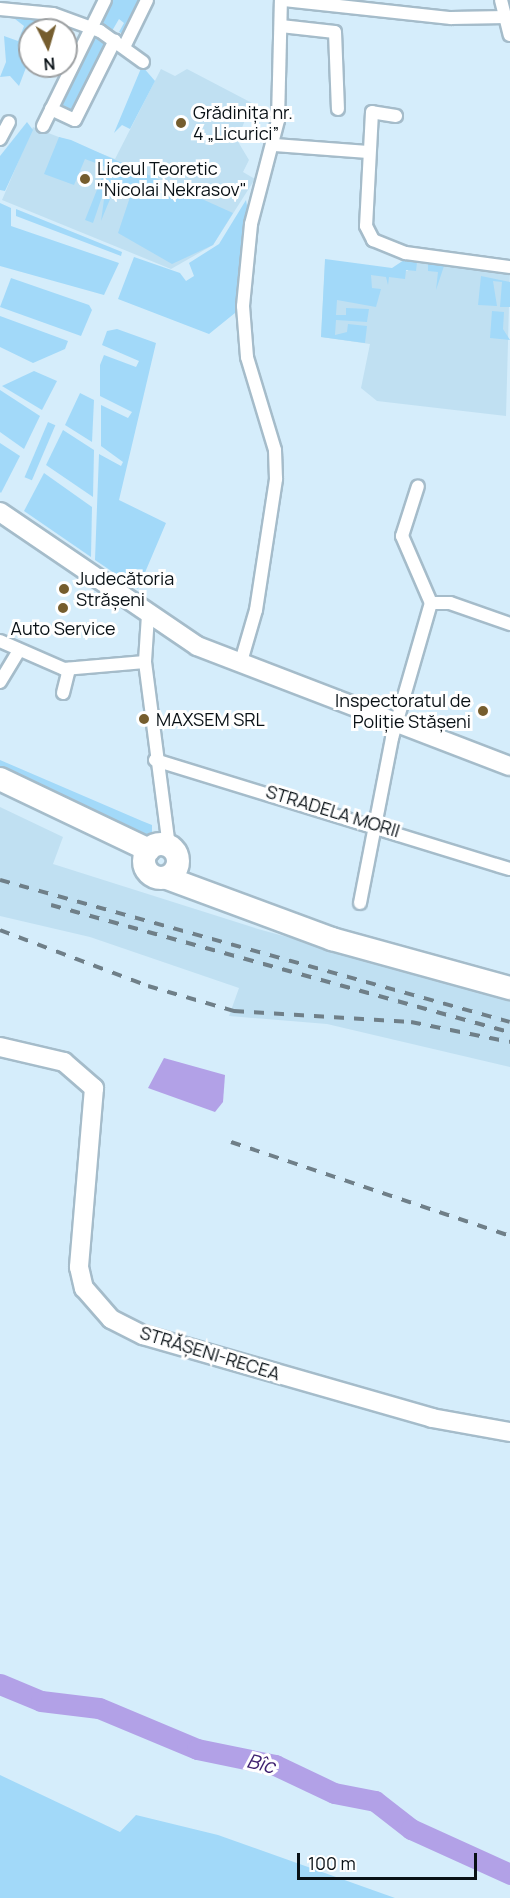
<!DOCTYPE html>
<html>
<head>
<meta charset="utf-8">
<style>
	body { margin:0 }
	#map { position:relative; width:510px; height:1898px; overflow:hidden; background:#d5edfb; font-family:Manrope,sans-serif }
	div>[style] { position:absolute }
	.built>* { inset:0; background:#c0e0f2 }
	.green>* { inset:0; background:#a2d9f9; transform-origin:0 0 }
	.water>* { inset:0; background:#b2a1e7 }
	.river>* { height:21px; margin:-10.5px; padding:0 10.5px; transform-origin:10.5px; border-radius:10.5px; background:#b2a1e7 }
	.roads { filter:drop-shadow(2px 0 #a5bcca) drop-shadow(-2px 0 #a5bcca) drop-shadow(0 2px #a5bcca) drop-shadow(0 -2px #a5bcca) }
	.street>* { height:12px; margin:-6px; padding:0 6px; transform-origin:6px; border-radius:6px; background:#fff }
	.secondary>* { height:18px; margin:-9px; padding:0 9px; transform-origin:9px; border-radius:9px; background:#fff }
	.highway>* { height:22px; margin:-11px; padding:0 11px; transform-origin:11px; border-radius:11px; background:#fff }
	.highway>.ring { margin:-11px; padding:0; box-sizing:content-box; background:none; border:22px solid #fff; border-radius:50% }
	.rail>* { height:4px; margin-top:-2px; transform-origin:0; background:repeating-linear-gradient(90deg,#6f7f88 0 10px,transparent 0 20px) }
	.dots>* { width:16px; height:16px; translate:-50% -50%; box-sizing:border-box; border:3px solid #fff; border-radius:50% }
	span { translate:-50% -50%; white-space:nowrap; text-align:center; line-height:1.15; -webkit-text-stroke:6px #fff; paint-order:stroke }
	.poi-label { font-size:18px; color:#091116 }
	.left { translate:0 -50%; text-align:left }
	.right { translate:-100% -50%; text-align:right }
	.street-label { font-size:18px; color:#091116 }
	.water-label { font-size:20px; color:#3d1f6f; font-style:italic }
	.north { position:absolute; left:18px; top:18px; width:60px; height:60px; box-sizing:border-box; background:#fff; border:2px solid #9da0a2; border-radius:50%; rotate:175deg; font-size:16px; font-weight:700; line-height:24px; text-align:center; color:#091116 }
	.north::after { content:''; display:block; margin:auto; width:21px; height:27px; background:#755d2e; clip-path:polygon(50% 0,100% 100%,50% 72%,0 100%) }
	.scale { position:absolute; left:297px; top:1853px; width:180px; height:27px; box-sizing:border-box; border:3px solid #091116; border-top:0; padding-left:8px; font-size:18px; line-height:21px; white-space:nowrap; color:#091116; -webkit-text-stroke:4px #fff; paint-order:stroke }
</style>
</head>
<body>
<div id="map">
	<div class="built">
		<div style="clip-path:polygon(161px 69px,175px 76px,187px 69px,252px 103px,237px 140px,249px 160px,243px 172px,255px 179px,213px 245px,171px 269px,2px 200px,33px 127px,115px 159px)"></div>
		<div style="clip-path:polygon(410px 256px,510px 269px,506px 416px,377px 401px,361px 388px,370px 344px,321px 337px,325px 264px,408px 271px)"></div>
		<div style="clip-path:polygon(0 807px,63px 837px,53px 864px,258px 929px,510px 998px,510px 1067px,327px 1024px,229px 1016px,239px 988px,90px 937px,0 916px)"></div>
	</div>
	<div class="green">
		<div style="clip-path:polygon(109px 0,144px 0,127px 36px,119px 32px,124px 23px,119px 19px,112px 31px,98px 23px)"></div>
		<div style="clip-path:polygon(10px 15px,51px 20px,46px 30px,30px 30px,30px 57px,19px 86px,10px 76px,0 77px,6px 62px,4px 36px,18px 41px,24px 26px)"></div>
		<div style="clip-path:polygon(98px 38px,108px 43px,75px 114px,57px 105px,90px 42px)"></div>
		<div style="clip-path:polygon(142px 66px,155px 81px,130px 129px,122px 125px,114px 133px)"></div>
		<div style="clip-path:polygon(27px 122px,33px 130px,5px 191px,0 190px,0 156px)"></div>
		<div style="clip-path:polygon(59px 137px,71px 140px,233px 213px,213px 245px,172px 264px,118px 233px,131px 194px,121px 189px,115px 187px,101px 221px,106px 185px,93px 223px,85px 220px,106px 167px,85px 159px,74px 185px,44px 174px)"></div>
		<div style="clip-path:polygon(246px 200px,249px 217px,235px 313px,209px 334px,118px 299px,134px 257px,180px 273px,186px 281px,194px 276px,189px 263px,219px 244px)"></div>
		<div style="clip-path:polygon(0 203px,11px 208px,11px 226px,119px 263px,104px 295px,0 266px)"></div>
		<div style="clip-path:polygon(16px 209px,122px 252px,121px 256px,16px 216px)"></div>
		<div style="clip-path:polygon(410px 256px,510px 269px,510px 275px,444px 266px,436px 290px,438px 272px,428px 271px,428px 263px,417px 262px,416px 271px,406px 270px,405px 279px,389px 277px,388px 285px,386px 277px,371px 275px,372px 288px,381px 289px,376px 307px,337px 300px,336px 315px,346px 315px,346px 308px,369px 309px,367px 322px,336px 320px,335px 335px,347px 332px,348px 324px,367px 326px,365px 343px,321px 337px,325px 259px,392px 268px)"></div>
		<div style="clip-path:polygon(481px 276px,510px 282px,510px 307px,500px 307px,502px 282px,493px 281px,497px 306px,478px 305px)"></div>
		<div style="clip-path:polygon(11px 278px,89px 305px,92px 310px,81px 336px,0 307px)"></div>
		<div style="clip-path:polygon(492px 311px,504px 312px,503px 329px,510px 340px,490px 338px)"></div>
		<div style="clip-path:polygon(0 316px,68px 341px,65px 349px,33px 363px,0 347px)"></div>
		<div style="clip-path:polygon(117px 329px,156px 343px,119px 500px,166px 523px,138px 589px,95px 560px,99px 454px,121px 466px,123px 462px,101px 446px,101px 405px,128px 418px,132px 412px,100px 396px,100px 365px,104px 355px,136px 367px,139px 361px,102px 345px,107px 331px)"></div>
		<div style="clip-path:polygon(34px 371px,57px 381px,42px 410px,2px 386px)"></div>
		<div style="clip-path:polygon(0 390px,40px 416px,24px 449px,0 432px)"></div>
		<div style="clip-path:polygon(80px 393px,94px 400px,92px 442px,65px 425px)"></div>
		<div style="left:48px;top:422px;width:8px;height:60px;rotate:23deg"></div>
		<div style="clip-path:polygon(63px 430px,94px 450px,93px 497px,46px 465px)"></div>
		<div style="clip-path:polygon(0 443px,20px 456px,1px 493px,0 492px)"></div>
		<div style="clip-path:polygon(44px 473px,92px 507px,91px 557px,24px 511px)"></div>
		<div style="clip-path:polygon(0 760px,142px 821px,152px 825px,152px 834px,145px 838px,0 768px)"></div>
		<div style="clip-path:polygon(0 1775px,120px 1832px,136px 1815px,218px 1835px,395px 1898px,0 1898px)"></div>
	</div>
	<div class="water">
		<div style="clip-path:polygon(164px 1058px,225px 1075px,223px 1102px,215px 1112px,148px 1088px)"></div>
	</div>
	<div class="river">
		<div style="left:0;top:1684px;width:44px;rotate:22.5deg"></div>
		<div style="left:41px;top:1701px;width:58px;rotate:6.9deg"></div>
		<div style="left:99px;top:1708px;width:106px;rotate:22.7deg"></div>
		<div style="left:197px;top:1749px;width:80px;rotate:11.6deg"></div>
		<div style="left:275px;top:1765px;width:65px;rotate:25.4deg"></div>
		<div style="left:334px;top:1793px;width:42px;rotate:11deg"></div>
		<div style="left:375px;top:1801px;width:46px;rotate:37.9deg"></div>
		<div style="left:411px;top:1829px;width:109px;rotate:24.4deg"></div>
	</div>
	<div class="roads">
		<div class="street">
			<div style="left:284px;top:0;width:168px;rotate:6.2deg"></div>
			<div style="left:451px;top:18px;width:55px;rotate:-1deg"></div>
			<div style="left:501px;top:0;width:36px;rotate:76deg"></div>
			<div style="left:0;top:9px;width:53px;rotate:5.4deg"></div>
			<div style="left:53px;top:14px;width:50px;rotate:19.9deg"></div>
			<div style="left:100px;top:31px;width:53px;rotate:35.8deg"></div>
			<div style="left:281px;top:26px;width:54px;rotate:6.3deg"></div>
			<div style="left:335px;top:32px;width:77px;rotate:87.8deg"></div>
			<div style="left:124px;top:47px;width:52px;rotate:-63.9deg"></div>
			<div style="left:51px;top:109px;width:26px;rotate:25deg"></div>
			<div style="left:75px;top:120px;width:89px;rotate:-63.4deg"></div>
			<div style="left:396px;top:116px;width:24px;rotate:-171deg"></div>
			<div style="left:372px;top:112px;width:114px;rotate:93deg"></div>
			<div style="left:366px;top:226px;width:16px;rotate:63deg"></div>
			<div style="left:373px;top:240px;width:35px;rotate:22deg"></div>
			<div style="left:406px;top:253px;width:105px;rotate:7.7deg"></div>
			<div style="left:43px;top:126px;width:140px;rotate:-63.8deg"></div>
			<div style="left:0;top:139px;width:19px;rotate:-62deg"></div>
			<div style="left:274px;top:145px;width:95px;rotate:4.2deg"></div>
			<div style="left:431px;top:603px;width:19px"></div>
			<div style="left:450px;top:603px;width:64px;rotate:19.3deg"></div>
			<div style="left:148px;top:615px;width:47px;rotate:93.7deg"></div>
			<div style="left:145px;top:662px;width:186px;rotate:82.6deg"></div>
			<div style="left:0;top:641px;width:70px;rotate:23.6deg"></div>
			<div style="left:64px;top:669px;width:81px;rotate:-4.9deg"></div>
			<div style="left:240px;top:665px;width:57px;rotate:-73.8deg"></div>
			<div style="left:256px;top:610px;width:133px;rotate:-81.3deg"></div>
			<div style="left:276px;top:479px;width:29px;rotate:-92deg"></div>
			<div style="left:275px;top:450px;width:97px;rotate:-106.8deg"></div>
			<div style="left:247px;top:357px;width:51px;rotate:-94.5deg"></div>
			<div style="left:243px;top:306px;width:82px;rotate:-84.4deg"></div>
			<div style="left:251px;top:224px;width:107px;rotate:-75.4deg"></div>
			<div style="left:278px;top:120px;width:120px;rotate:-88.6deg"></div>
			<div style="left:0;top:682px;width:37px;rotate:-59deg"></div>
			<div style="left:63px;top:693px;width:25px;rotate:-76deg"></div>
			<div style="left:155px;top:760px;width:371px;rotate:17.1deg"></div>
			<div style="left:360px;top:903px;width:168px;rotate:-79deg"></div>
			<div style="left:392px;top:738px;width:141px;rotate:-73.9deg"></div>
			<div style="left:431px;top:603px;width:73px;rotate:-113.4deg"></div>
			<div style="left:402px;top:536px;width:52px;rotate:-72.3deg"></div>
		</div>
		<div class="secondary">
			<div style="left:0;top:512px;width:238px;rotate:34.2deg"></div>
			<div style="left:197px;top:646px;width:335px;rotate:21deg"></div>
			<div style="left:0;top:1047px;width:66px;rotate:13.2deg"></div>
			<div style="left:64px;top:1062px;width:40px;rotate:41deg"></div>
			<div style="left:94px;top:1088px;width:180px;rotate:94.8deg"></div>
			<div style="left:79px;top:1267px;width:22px;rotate:77deg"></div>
			<div style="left:84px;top:1288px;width:41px;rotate:48.9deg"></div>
			<div style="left:111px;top:1319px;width:36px;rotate:27deg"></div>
			<div style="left:143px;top:1335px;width:301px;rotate:16deg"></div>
			<div style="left:432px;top:1418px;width:79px;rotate:10.2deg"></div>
		</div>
		<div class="highway">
			<div style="left:0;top:779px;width:165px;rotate:25.5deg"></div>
			<div class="ring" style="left:144px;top:844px;width:12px;height:12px"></div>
			<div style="left:167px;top:878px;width:176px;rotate:20.3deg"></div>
			<div style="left:332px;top:939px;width:185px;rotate:15.4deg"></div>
		</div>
	</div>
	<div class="rail">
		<div style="left:0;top:880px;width:529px;rotate:15.56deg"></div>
		<div style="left:51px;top:905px;width:476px;rotate:15.5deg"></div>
		<div style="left:0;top:930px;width:158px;rotate:20.7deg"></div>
		<div style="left:148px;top:986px;width:90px;rotate:16.2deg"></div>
		<div style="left:234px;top:1011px;width:177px;rotate:3.6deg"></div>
		<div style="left:411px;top:1022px;width:101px;rotate:11.4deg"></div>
		<div style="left:231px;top:1142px;width:294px;rotate:18.6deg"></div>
	</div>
	<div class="dots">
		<div style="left:181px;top:123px;background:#755d2e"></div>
		<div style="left:85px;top:179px;background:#755d2e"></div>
		<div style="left:64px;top:589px;background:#755d2e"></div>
		<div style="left:63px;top:608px;background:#755d2e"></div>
		<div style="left:483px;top:711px;background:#755d2e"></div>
		<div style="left:144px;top:719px;background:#755d2e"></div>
	</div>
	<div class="poi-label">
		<span class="left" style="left:193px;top:123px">Grădinița nr.<br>4 „Licurici”</span>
		<span class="left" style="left:97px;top:179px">Liceul Teoretic<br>"Nicolai Nekrasov"</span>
		<span class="left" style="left:76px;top:589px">Judecătoria<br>Strășeni</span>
		<span style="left:63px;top:628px">Auto Service</span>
		<span class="right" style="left:471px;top:711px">Inspectoratul de<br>Poliție Stășeni</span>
		<span class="left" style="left:156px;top:719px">MAXSEM SRL</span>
	</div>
	<div class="street-label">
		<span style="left:333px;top:811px;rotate:17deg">STRADELA MORII</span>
		<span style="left:210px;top:1353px;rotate:17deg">STRĂȘENI-RECEA</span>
	</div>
	<div class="water-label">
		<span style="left:261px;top:1763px;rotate:14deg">Bîc</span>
	</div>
	<div class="north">N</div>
	<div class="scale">100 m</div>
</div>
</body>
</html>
